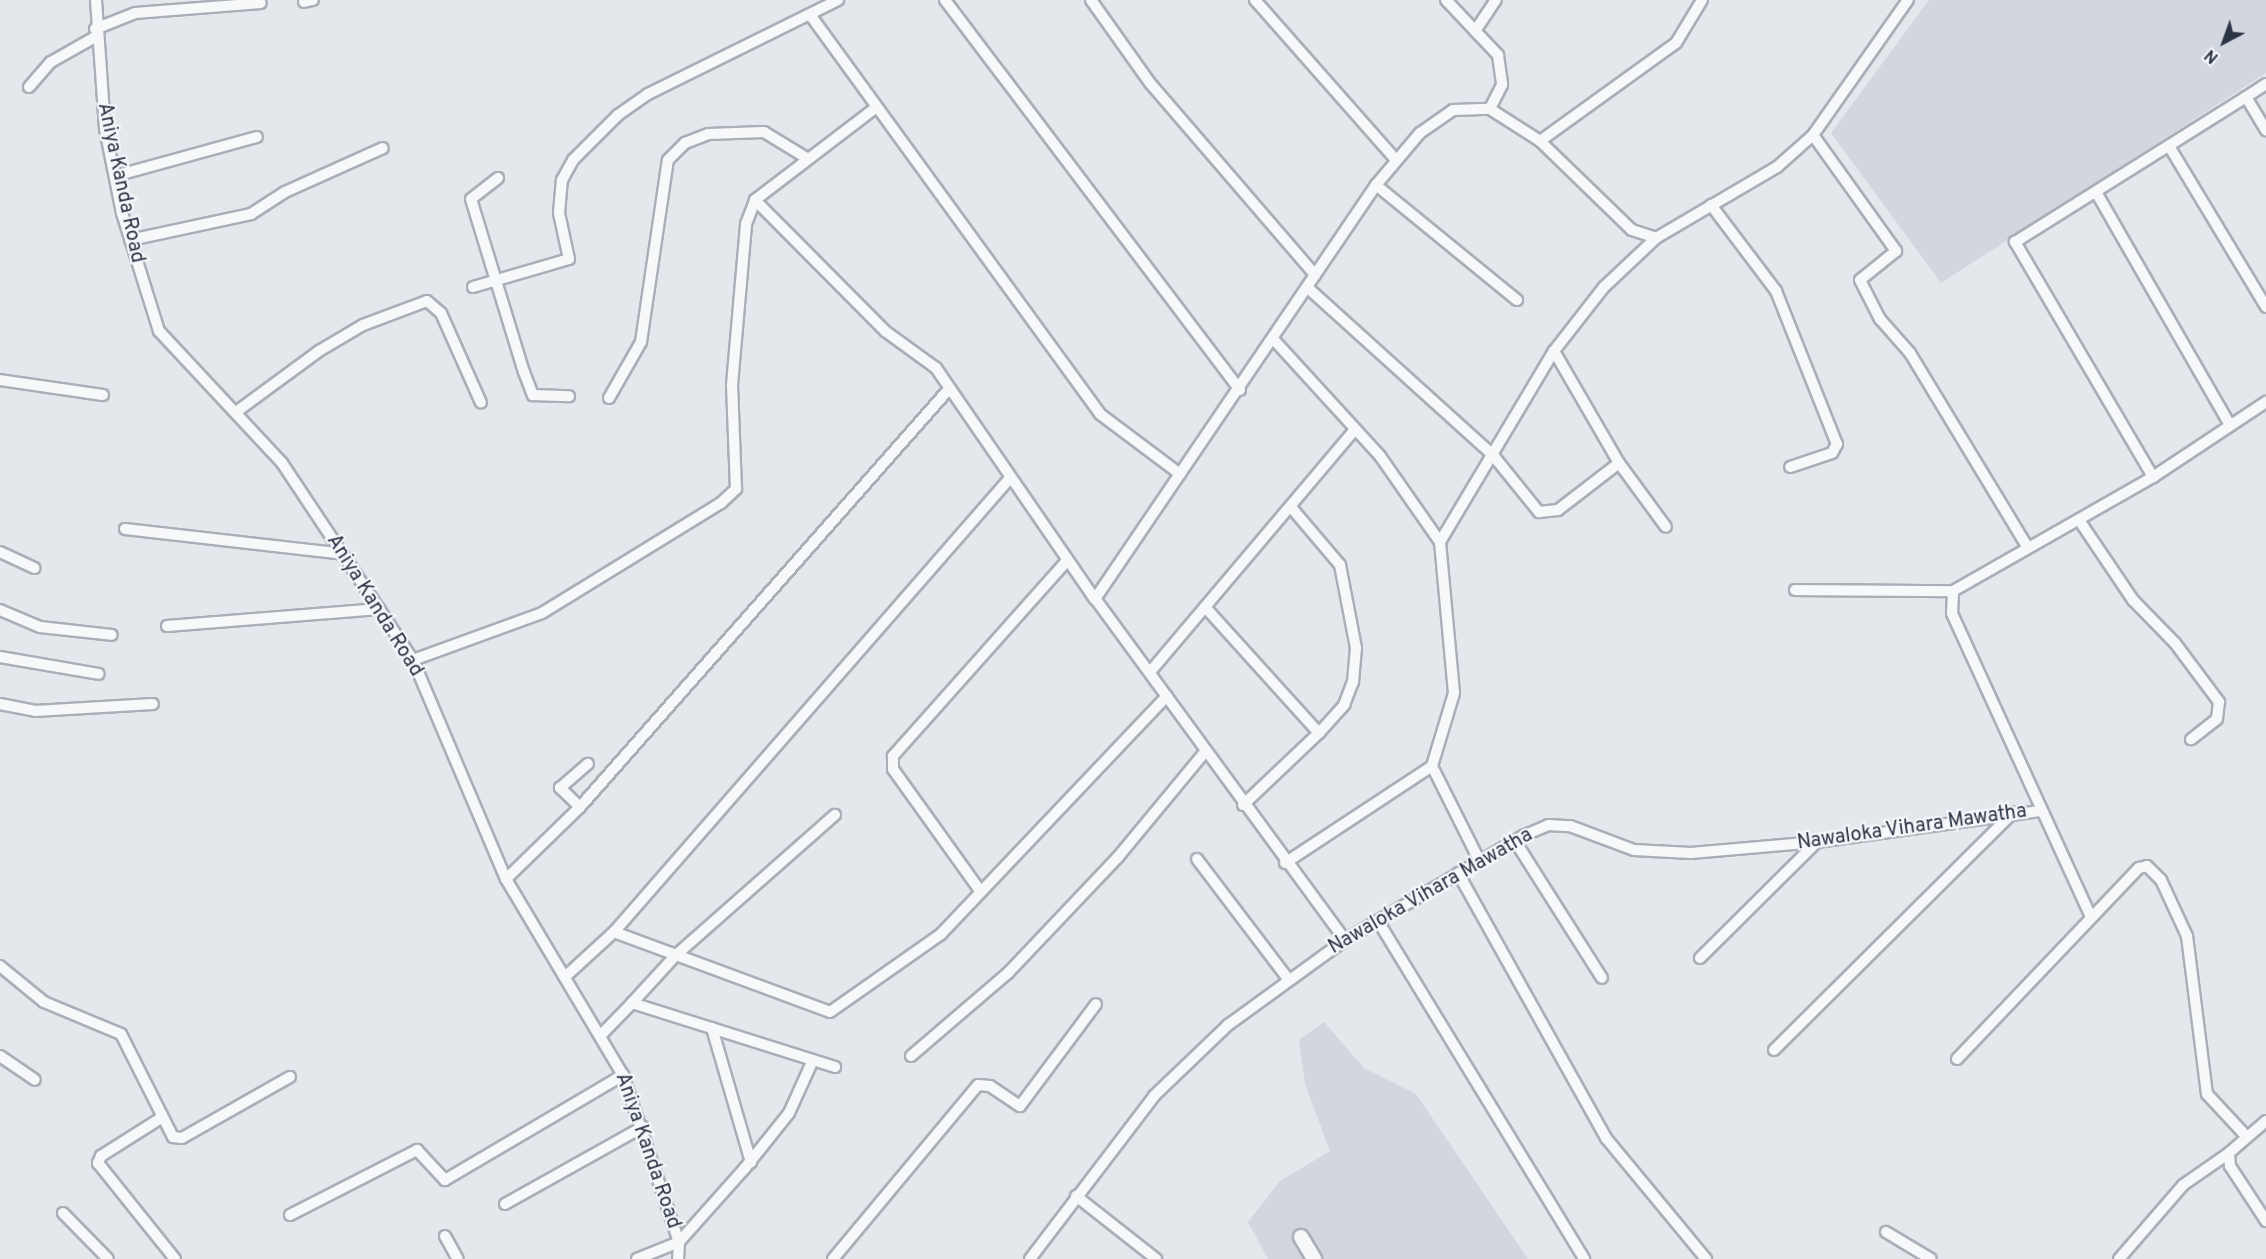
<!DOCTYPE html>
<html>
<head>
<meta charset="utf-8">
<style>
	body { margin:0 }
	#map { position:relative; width:2266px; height:1259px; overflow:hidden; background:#e4e7ec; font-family:Overpass,sans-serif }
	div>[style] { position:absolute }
	.built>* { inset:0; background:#d2d6de }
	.roads { filter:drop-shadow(2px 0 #a9aeb7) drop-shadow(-2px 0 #a9aeb7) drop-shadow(0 2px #a9aeb7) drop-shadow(0 -2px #a9aeb7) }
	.minor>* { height:10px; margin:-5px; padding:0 5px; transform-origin:5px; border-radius:5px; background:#f7f8fa }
	.tertiary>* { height:14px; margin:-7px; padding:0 7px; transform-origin:7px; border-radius:7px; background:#f7f8fa }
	span { translate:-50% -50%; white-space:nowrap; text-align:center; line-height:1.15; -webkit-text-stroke:4.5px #f4f6f9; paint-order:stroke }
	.street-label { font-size:20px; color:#2b3445 }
	.north { position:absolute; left:2194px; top:12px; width:60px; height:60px; -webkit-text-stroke:4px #f4f6f9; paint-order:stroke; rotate:221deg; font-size:16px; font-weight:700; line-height:24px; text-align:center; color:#2b3445 }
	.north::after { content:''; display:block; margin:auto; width:21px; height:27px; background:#2b3445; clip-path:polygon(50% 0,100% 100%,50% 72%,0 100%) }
</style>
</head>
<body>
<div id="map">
	<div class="built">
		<div style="clip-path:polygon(1929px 0,2266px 0,2266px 73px,1941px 283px,1831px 133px)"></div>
		<div style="clip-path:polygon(1324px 1022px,1364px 1068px,1416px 1094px,1528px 1259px,1268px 1259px,1248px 1222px,1280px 1181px,1330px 1151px,1305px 1084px,1299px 1040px)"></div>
	</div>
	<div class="roads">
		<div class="minor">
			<div style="left:96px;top:0;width:129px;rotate:86deg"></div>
			<div style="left:105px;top:129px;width:86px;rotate:78.6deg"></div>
			<div style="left:122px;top:213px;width:124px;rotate:72.6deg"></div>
			<div style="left:159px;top:331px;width:180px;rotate:47deg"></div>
			<div style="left:282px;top:463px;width:237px;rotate:56.4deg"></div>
			<div style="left:413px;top:660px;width:238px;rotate:67deg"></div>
			<div style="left:506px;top:879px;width:228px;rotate:59.2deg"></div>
			<div style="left:623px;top:1075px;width:176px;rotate:71.5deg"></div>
			<div style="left:679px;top:1242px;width:17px;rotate:93deg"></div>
			<div style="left:945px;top:0;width:489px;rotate:52.9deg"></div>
			<div style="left:1091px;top:0;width:102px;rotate:54.6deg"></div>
			<div style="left:1150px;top:83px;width:253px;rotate:49.3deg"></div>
			<div style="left:1255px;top:0;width:213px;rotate:48.6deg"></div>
			<div style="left:1446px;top:0;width:76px;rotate:46.6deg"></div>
			<div style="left:1498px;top:55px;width:30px;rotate:82deg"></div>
			<div style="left:1502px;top:85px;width:27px;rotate:117deg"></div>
			<div style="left:304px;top:2px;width:9px;rotate:-13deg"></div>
			<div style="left:811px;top:16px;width:492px;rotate:54deg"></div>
			<div style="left:1100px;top:414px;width:100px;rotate:36.9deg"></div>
			<div style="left:95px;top:29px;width:43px;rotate:-21.8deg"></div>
			<div style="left:135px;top:13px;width:126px;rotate:-4.5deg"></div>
			<div style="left:1475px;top:31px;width:37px;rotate:-56deg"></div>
			<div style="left:2266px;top:84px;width:24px;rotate:147deg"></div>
			<div style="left:2246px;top:97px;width:39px;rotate:59deg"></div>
			<div style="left:29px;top:87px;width:33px;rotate:-49deg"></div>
			<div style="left:51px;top:62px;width:51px;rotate:-29.6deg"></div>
			<div style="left:1813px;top:135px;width:143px;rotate:54.4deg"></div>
			<div style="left:1896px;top:251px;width:46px;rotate:141.1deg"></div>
			<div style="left:1860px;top:280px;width:44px;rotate:62.9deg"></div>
			<div style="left:1880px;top:319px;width:45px;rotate:48.6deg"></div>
			<div style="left:1910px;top:353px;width:226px;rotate:58.8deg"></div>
			<div style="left:1540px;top:141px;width:168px;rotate:-35.8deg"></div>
			<div style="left:1676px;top:43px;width:50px;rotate:-58.8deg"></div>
			<div style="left:2169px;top:146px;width:188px;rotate:58.9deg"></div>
			<div style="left:115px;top:176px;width:147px;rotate:-15.4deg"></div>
			<div style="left:498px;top:178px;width:34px;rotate:142deg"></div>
			<div style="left:471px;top:199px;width:181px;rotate:73deg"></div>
			<div style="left:524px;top:372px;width:25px;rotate:69deg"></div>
			<div style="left:533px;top:395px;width:36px;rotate:2deg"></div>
			<div style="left:1376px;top:185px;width:182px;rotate:39.2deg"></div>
			<div style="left:2096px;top:192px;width:269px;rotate:60.1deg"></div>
			<div style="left:755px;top:200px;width:185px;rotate:45.2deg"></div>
			<div style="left:885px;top:331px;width:63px;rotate:36deg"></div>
			<div style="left:936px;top:368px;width:280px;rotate:55.5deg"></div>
			<div style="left:1711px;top:205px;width:108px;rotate:52.9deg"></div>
			<div style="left:1776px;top:291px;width:165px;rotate:68.3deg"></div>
			<div style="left:1837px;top:444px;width:10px;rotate:119deg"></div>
			<div style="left:1832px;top:453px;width:44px;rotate:161.6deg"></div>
			<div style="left:130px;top:240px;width:124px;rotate:-12.1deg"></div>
			<div style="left:251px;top:214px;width:40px;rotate:-32.9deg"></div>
			<div style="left:285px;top:192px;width:107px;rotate:-24.2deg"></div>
			<div style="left:473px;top:287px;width:100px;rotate:-16.3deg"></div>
			<div style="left:569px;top:259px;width:47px;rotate:-102.3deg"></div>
			<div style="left:559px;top:213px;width:33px;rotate:-85deg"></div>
			<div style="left:562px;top:180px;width:23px;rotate:-61deg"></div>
			<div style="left:573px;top:160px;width:64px;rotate:-45deg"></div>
			<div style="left:618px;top:115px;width:37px;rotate:-35deg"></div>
			<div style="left:648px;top:94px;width:212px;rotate:-26.3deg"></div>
			<div style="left:1308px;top:288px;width:248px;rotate:42.1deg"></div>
			<div style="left:1492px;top:454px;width:75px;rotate:51deg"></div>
			<div style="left:1539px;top:512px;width:19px;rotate:-6deg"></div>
			<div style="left:1558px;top:510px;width:77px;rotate:-37.6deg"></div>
			<div style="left:1275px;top:341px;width:156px;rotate:47.6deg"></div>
			<div style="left:1380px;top:456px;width:105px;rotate:55.1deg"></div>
			<div style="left:1554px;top:351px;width:129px;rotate:59.9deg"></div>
			<div style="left:1619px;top:463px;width:79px;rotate:53.7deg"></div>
			<div style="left:0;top:380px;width:104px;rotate:8.3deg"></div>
			<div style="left:609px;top:398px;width:64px;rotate:-60.3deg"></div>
			<div style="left:641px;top:342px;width:184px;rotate:-81.6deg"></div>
			<div style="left:668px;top:160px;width:24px;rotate:-45deg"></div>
			<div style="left:685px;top:143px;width:25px;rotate:-21deg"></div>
			<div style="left:708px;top:134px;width:56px;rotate:-2deg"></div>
			<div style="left:764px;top:132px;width:48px;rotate:31.4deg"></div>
			<div style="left:236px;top:412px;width:103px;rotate:-36.3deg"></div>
			<div style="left:319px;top:351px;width:51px;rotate:-30.6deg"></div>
			<div style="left:363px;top:325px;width:68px;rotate:-20.6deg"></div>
			<div style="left:427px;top:301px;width:18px;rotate:41deg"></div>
			<div style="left:441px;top:313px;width:98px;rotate:66deg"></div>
			<div style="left:2153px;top:477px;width:273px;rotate:-120.4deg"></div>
			<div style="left:2015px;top:242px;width:273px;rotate:-32.1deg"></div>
			<div style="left:2079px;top:520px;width:97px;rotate:56deg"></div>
			<div style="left:2133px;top:600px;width:60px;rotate:45.7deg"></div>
			<div style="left:2175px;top:643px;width:74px;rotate:53.3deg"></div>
			<div style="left:2219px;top:702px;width:17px;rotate:97deg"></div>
			<div style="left:2217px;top:719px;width:33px;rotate:142deg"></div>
			<div style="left:125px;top:529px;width:219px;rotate:6.5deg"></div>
			<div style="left:0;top:552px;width:38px;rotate:25deg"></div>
			<div style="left:1795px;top:590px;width:158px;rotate:0.4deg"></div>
			<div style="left:1205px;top:607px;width:170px;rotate:47.9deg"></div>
			<div style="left:0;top:610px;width:43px;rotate:23deg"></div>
			<div style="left:40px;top:627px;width:72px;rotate:6.3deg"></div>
			<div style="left:167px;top:626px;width:213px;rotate:-4.6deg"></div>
			<div style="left:0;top:657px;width:100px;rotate:9.7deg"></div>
			<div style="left:413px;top:660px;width:137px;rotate:-20deg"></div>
			<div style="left:542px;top:613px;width:210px;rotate:-31.6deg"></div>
			<div style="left:721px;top:503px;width:21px;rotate:-43deg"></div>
			<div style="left:736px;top:489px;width:104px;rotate:-92.2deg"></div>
			<div style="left:732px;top:385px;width:162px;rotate:-85deg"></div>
			<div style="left:746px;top:224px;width:26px;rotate:-69deg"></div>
			<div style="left:755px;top:200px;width:150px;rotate:-37.4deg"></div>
			<div style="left:1150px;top:672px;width:318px;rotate:-49.8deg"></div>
			<div style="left:0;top:704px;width:36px;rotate:11deg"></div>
			<div style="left:35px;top:711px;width:118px;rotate:-3.4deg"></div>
			<div style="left:1243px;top:805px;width:105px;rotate:-43.5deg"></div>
			<div style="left:1319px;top:733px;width:38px;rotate:-48deg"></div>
			<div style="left:1344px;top:705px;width:25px;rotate:-69deg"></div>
			<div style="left:1353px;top:682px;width:34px;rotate:-85deg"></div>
			<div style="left:1356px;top:648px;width:85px;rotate:-100.9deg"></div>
			<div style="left:1340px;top:565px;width:77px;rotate:-130.3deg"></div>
			<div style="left:580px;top:807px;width:28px;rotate:-136deg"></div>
			<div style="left:560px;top:788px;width:37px;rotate:-41deg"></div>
			<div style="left:1515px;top:841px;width:162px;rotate:57.6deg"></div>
			<div style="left:1197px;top:859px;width:152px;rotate:52.8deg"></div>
			<div style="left:1479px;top:860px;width:105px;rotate:-116.6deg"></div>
			<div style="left:1432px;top:766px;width:76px;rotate:-73.2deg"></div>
			<div style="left:1454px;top:693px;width:152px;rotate:-95.3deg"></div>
			<div style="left:1440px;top:542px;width:222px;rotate:-59.2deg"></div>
			<div style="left:1554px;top:351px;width:81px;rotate:-52deg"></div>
			<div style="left:1604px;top:287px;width:71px;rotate:-43.3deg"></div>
			<div style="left:1656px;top:238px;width:140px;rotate:-30.4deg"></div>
			<div style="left:1777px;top:167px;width:48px;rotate:-41.6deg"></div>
			<div style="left:1813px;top:135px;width:165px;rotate:-54.9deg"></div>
			<div style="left:1285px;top:863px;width:176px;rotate:-33.4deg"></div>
			<div style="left:1458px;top:873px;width:304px;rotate:60.8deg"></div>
			<div style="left:1606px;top:1138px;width:157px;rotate:50.4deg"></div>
			<div style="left:506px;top:879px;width:103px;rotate:-44.2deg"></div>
			<div style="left:580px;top:807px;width:558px;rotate:-48.56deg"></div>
			<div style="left:981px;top:892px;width:151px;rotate:-125.6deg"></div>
			<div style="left:893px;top:769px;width:13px;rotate:-90deg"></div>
			<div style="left:893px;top:756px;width:261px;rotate:-48.3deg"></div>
			<div style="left:2091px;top:917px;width:334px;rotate:-114.6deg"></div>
			<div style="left:1952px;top:613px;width:22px;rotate:-87deg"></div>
			<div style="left:1953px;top:591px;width:230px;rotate:-29.7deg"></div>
			<div style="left:2153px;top:477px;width:136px;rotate:-33.6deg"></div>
			<div style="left:1378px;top:921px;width:396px;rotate:58.6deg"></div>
			<div style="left:614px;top:932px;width:230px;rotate:20.3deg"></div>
			<div style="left:830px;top:1012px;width:136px;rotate:-35.1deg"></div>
			<div style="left:941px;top:934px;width:328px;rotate:-46.5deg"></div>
			<div style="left:1345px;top:940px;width:423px;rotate:-126.2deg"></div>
			<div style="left:1095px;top:599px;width:500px;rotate:-55.83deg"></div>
			<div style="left:1376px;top:185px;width:68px;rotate:-49.8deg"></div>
			<div style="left:1420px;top:133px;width:40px;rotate:-34.9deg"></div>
			<div style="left:1453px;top:110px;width:37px;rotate:-2deg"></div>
			<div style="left:1490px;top:109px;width:59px;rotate:32.6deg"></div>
			<div style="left:1540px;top:141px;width:128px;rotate:44.1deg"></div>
			<div style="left:1632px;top:230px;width:25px;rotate:18deg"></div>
			<div style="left:1700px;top:958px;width:165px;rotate:-44.8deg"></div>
			<div style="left:0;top:966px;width:57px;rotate:39.3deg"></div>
			<div style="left:44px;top:1002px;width:83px;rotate:22.6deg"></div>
			<div style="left:121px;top:1034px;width:115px;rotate:63.2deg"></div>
			<div style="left:173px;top:1137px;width:9px;rotate:6deg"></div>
			<div style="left:182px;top:1138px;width:124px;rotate:-29.5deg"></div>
			<div style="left:567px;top:975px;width:64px;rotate:-42.5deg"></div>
			<div style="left:614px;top:932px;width:602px;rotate:-48.9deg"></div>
			<div style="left:632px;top:1003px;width:65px;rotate:-47.5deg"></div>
			<div style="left:676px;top:955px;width:212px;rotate:-41.4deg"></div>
			<div style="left:712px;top:1028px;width:140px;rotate:73.8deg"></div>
			<div style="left:601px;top:1035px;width:45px;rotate:-45.9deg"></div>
			<div style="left:632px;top:1003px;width:213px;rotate:17.5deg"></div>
			<div style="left:1774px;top:1050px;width:337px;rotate:-44.8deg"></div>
			<div style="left:0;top:1056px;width:42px;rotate:34.4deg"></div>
			<div style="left:911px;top:1056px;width:128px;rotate:-40.6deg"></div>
			<div style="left:1008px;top:973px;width:160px;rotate:-46.5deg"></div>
			<div style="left:1118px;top:857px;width:136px;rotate:-50.4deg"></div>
			<div style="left:1957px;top:1059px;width:264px;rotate:-46.4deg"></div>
			<div style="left:2139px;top:868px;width:8px;rotate:-14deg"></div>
			<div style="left:2147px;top:866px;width:20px;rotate:45deg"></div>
			<div style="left:2161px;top:880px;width:62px;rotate:65.1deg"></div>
			<div style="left:2187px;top:936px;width:159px;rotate:82.8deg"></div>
			<div style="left:2207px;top:1094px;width:57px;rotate:47.1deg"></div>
			<div style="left:161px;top:1118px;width:71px;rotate:147.7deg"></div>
			<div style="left:101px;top:1156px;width:8px;rotate:113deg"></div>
			<div style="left:98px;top:1163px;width:123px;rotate:51.3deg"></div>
			<div style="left:2266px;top:1121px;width:49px;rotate:139.1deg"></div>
			<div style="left:2229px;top:1153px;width:13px;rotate:86deg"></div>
			<div style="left:2230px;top:1166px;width:66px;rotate:56.8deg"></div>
			<div style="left:1076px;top:1196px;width:102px;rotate:38.2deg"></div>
			<div style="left:505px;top:1204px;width:158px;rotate:-29.2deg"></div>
			<div style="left:63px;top:1213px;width:64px;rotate:45.6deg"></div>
			<div style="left:290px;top:1215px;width:143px;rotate:-27.1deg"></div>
			<div style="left:417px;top:1150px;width:41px;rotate:47deg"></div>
			<div style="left:445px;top:1180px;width:207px;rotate:-30.5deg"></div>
			<div style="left:1886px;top:1232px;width:52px;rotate:31deg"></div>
			<div style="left:445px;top:1236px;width:26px;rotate:61deg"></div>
			<div style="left:637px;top:1259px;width:45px;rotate:-22deg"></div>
			<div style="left:679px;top:1242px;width:99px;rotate:-48.3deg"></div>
			<div style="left:745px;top:1168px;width:70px;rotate:-51.3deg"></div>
			<div style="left:789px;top:1113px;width:58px;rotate:-65.6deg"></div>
			<div style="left:833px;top:1259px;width:226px;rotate:-50.2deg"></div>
			<div style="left:978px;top:1085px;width:12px;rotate:5deg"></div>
			<div style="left:990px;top:1086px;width:36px;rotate:34deg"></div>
			<div style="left:1020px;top:1106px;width:127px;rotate:-53.3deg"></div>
			<div style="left:1030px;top:1259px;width:205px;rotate:-52.7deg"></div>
			<div style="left:1154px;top:1096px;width:103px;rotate:-43.8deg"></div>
			<div style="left:1228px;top:1025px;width:145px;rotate:-36deg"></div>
			<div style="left:1345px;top:940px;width:208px;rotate:-30.3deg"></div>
			<div style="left:1525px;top:835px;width:25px;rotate:-23deg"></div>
			<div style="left:1548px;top:825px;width:22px;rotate:3deg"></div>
			<div style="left:1570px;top:826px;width:68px;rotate:20.6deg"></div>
			<div style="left:1634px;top:850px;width:57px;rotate:3deg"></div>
			<div style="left:1691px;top:853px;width:126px;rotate:-5deg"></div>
			<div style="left:1817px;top:842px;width:225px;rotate:-7.9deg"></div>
			<div style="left:2119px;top:1259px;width:98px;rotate:-49.1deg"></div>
			<div style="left:2183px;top:1185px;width:56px;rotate:-34.8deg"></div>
		</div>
		<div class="tertiary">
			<div style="left:1301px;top:1237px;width:26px;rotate:59deg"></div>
		</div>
	</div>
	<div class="street-label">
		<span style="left:120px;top:183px;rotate:78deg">Aniya Kanda Road</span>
		<span style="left:374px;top:606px;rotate:58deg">Aniya Kanda Road</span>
		<span style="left:1912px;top:828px;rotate:-8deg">Nawaloka Vihara Mawatha</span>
		<span style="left:1431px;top:892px;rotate:-30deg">Nawaloka Vihara Mawatha</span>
		<span style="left:647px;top:1151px;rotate:71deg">Aniya Kanda Road</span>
	</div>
	<div class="north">N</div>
</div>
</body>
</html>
